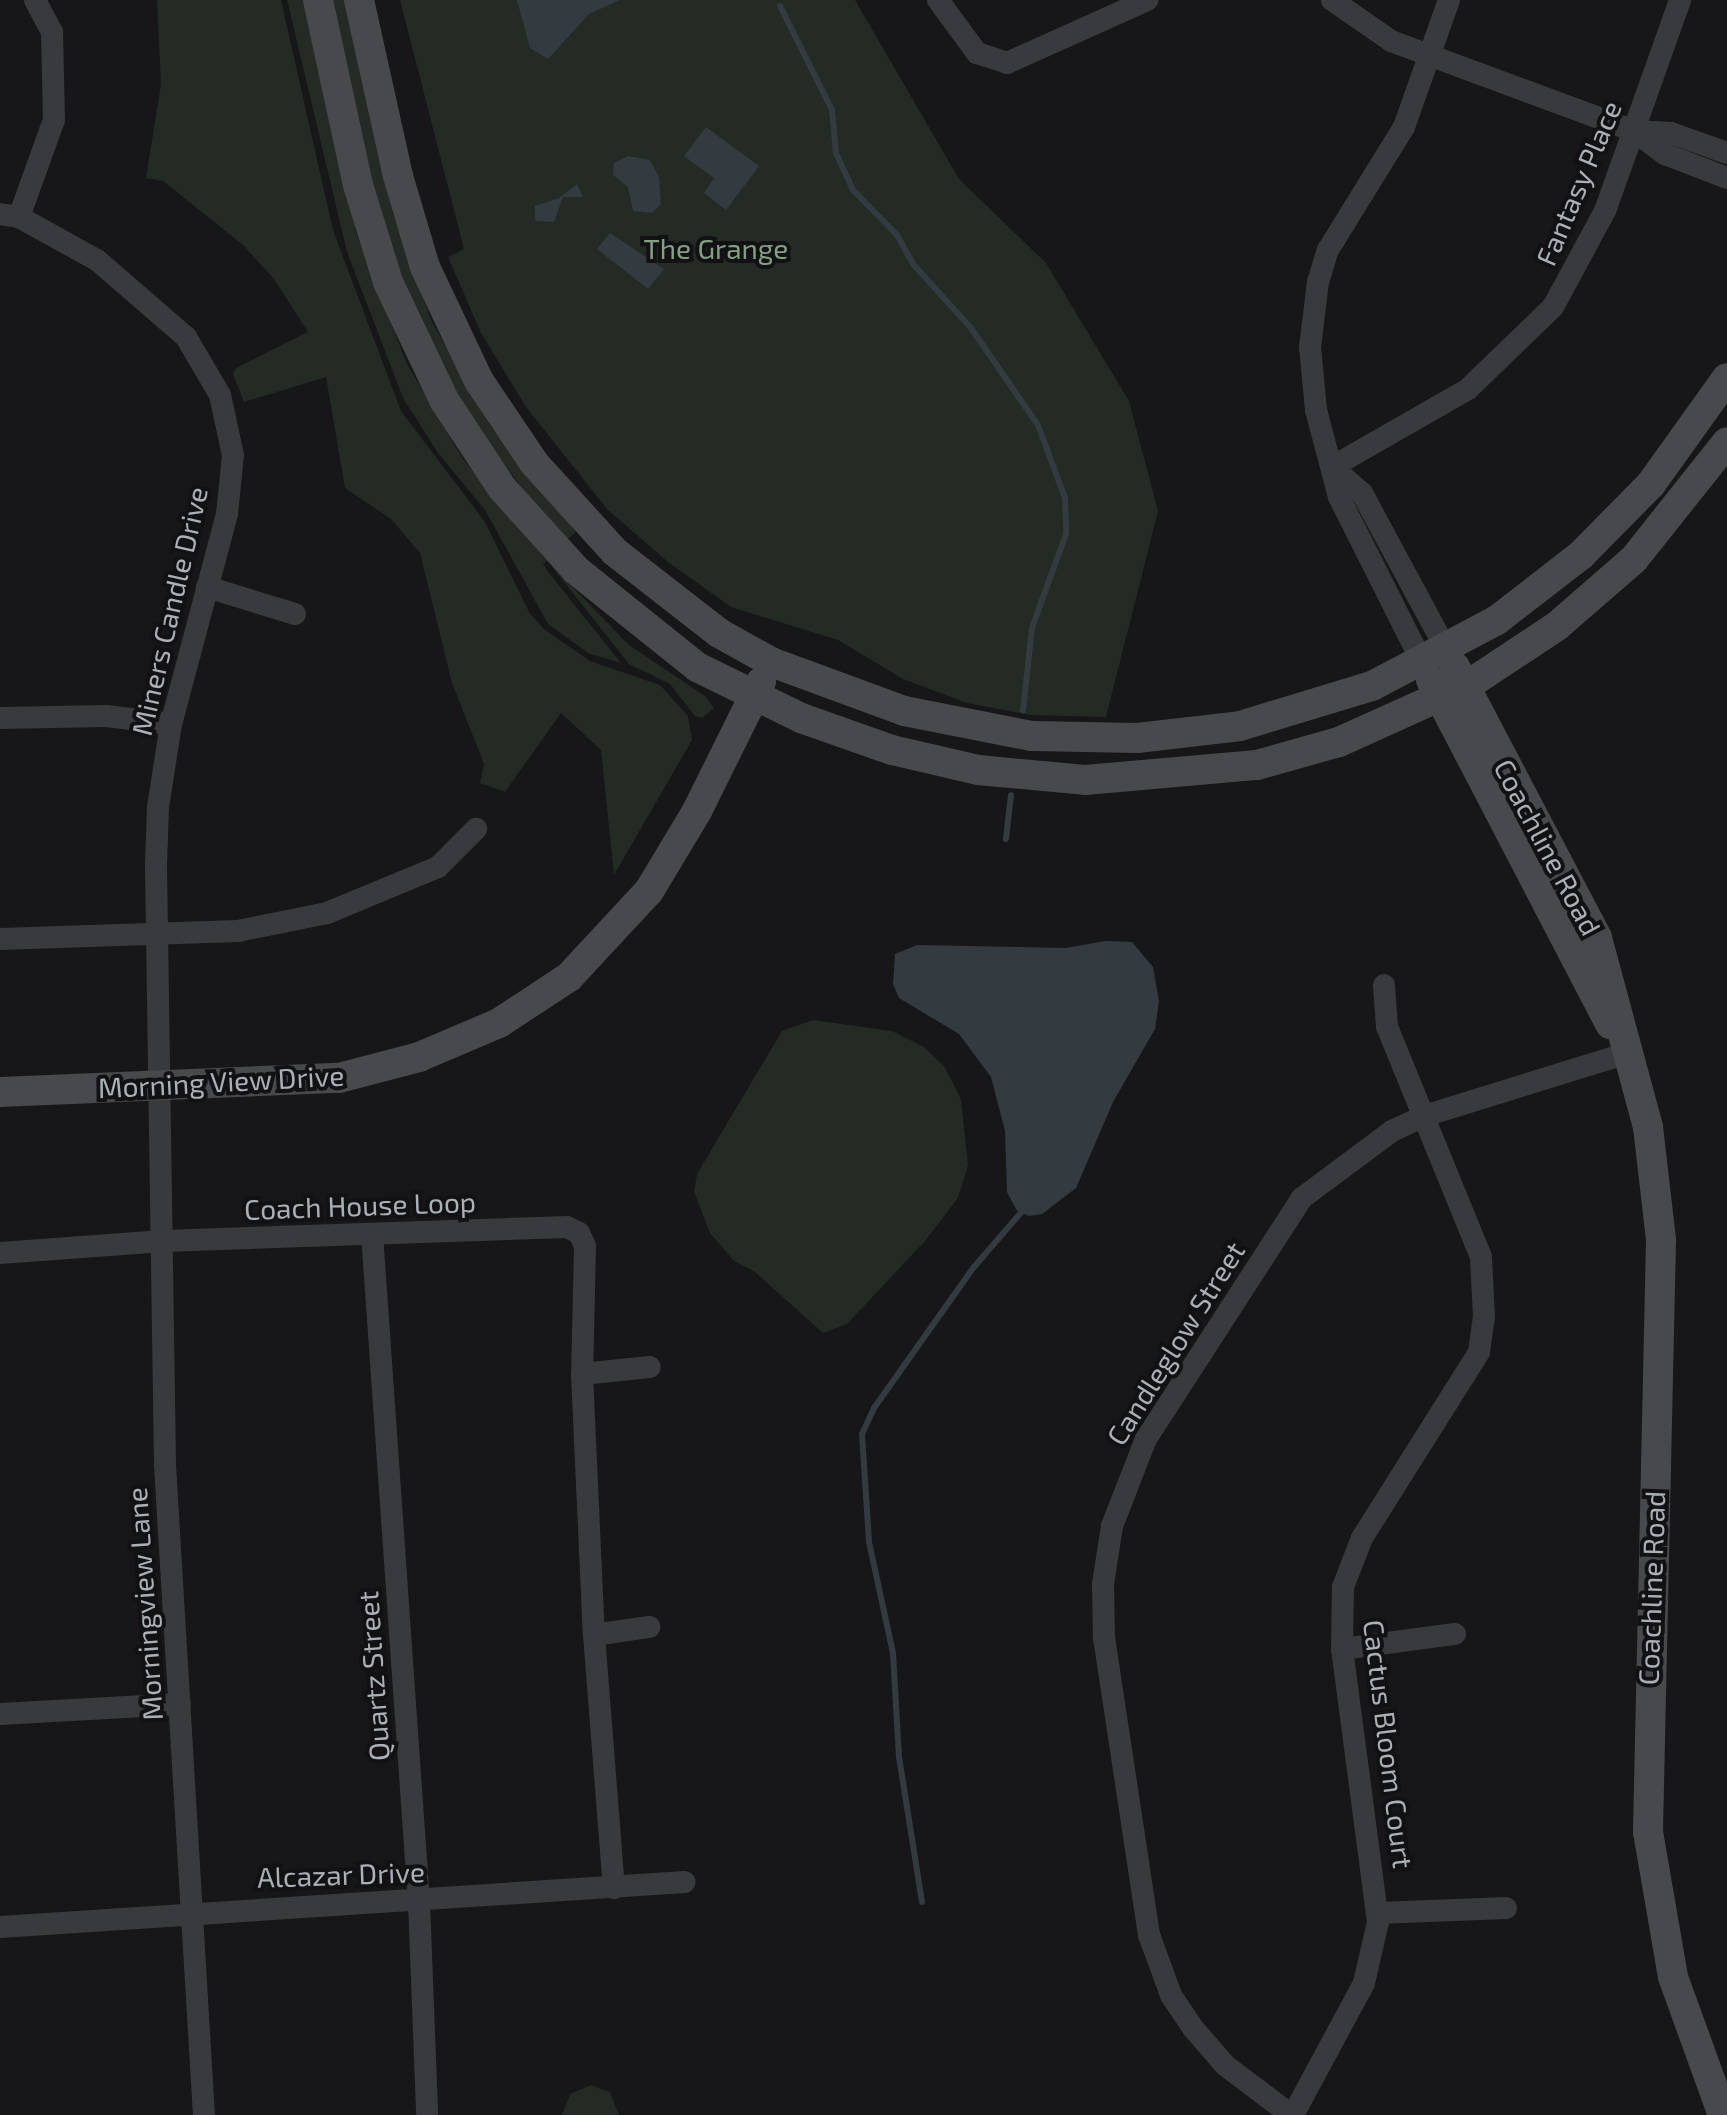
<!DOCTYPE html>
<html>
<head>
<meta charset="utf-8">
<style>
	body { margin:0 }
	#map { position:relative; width:1727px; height:2115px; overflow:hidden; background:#171719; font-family:"Exo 2",sans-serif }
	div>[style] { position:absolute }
	.green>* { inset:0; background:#242a24 }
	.water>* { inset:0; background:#333b40 }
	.stream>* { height:6px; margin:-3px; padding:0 3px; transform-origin:3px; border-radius:3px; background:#333b40 }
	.street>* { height:22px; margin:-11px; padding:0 11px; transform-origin:11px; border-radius:11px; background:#393a3d }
	.secondary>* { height:30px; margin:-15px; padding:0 15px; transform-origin:15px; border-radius:15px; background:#47494d }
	span { translate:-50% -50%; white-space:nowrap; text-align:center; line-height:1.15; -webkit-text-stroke:8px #121214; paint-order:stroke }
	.street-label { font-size:28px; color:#abb0b7 }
	.park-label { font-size:28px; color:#859f85 }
</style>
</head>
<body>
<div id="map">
	<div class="green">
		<div style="clip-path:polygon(157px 0,281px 0,333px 230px,401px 411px,485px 522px,530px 614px,545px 630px,590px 661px,660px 685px,688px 716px,692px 740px,614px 875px,601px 750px,561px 713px,505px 792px,480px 783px,484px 764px,452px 683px,420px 553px,391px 519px,345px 488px,326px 377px,244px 402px,233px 374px,236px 368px,308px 332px,274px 279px,243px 245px,163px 181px,146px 178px,161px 84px)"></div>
		<div style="clip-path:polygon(287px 0,303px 0,357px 235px,407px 364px,463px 459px,547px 561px,543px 564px,549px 573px,621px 663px,588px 653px,548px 624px,485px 510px,438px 453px,403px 398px,347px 252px)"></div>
		<div style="clip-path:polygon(327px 0,345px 0,393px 214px,431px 320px,491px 427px,576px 532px,563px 543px,442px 380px,386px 236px)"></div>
		<div style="clip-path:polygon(400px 0,855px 0,959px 179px,1046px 263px,1129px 401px,1158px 511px,1106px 717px,1030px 715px,967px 703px,903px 679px,838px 640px,731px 607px,668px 562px,607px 509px,526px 407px,481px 333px,448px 257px,464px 249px)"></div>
		<div style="clip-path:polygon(550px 564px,629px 645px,705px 696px,714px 708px,702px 718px,695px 716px,670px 684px,629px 664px)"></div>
		<div style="clip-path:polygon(813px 1020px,892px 1031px,924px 1047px,944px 1066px,961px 1099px,968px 1165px,958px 1198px,925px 1241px,847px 1324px,823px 1333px,755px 1272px,734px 1261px,710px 1233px,694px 1192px,697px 1174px,782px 1031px)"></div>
		<div style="clip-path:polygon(591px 2085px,610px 2092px,619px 2115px,562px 2115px,570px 2094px)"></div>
	</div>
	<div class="water">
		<div style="clip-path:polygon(517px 0,620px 0,589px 14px,548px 59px,530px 48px)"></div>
		<div style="clip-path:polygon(706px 127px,759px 166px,726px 210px,704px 193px,714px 178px,684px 156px)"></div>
		<div style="clip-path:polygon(628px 156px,650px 160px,659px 177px,661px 204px,652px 213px,633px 211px,628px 187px,613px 175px,614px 163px)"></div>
		<div style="clip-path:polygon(577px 184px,583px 197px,563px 197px,554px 222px,535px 221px,535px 206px,559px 198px)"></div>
		<div style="clip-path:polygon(610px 233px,664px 269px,648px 289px,597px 249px)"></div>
		<div style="clip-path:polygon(1105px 941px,1132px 942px,1153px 967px,1159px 1001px,1155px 1029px,1113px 1102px,1076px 1188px,1042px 1214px,1029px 1216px,1017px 1211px,1007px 1192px,1005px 1131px,991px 1077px,959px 1034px,899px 998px,893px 984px,895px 954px,917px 945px,1066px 948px)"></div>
	</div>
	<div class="stream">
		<div style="left:780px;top:6px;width:116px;rotate:63.4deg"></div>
		<div style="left:832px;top:110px;width:43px;rotate:84.7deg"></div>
		<div style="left:836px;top:153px;width:41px;rotate:65.3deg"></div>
		<div style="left:853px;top:190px;width:63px;rotate:45.6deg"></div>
		<div style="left:897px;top:235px;width:33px;rotate:61deg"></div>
		<div style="left:913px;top:264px;width:86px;rotate:47.8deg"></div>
		<div style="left:971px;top:328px;width:118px;rotate:55.4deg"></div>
		<div style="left:1038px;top:425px;width:78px;rotate:69.7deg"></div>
		<div style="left:1065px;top:498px;width:36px;rotate:88deg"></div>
		<div style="left:1066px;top:534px;width:100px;rotate:109.9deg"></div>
		<div style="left:1032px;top:628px;width:83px;rotate:96.2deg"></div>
		<div style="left:1006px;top:839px;width:44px;rotate:-83.5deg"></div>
		<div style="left:922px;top:1902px;width:147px;rotate:-99deg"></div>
		<div style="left:899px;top:1757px;width:104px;rotate:-93.3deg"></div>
		<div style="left:893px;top:1653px;width:114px;rotate:-102.2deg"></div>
		<div style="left:869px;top:1542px;width:108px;rotate:-93.7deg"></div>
		<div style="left:862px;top:1434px;width:29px;rotate:-65deg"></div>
		<div style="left:874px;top:1408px;width:173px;rotate:-54.7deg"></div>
		<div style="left:974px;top:1267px;width:78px;rotate:-49.2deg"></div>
	</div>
	<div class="street">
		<div style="left:938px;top:0;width:66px;rotate:53.7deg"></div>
		<div style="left:977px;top:53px;width:32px;rotate:18deg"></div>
		<div style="left:1007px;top:63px;width:154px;rotate:-24.2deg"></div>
		<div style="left:1332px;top:0;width:72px;rotate:34.8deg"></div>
		<div style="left:1391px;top:41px;width:259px;rotate:20.3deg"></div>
		<div style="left:1634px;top:131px;width:39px;rotate:37deg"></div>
		<div style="left:1665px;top:154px;width:66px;rotate:21.2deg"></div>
		<div style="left:1634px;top:131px;width:37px;rotate:3deg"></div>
		<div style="left:1671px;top:133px;width:59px;rotate:19.7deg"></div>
		<div style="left:0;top:214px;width:19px;rotate:9deg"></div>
		<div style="left:19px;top:217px;width:89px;rotate:28.9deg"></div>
		<div style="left:97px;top:260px;width:118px;rotate:40.9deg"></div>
		<div style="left:186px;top:337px;width:67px;rotate:59.6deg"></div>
		<div style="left:220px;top:395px;width:61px;rotate:77.8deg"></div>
		<div style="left:233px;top:455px;width:59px;rotate:95.8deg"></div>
		<div style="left:227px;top:514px;width:217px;rotate:104.9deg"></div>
		<div style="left:171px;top:724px;width:84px;rotate:98.9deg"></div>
		<div style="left:158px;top:807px;width:58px;rotate:92deg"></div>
		<div style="left:156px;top:865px;width:600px;rotate:89.14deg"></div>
		<div style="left:165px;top:1465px;width:651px;rotate:86.57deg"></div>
		<div style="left:19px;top:217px;width:103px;rotate:-70.2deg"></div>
		<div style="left:54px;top:120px;width:88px;rotate:-91.3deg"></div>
		<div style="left:52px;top:32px;width:36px;rotate:-118deg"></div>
		<div style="left:1332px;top:467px;width:157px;rotate:-29.8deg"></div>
		<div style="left:1468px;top:389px;width:118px;rotate:-44deg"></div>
		<div style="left:1553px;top:307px;width:109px;rotate:-61.6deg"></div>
		<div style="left:1605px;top:211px;width:224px;rotate:-70.4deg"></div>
		<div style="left:1332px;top:467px;width:40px;rotate:41deg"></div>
		<div style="left:1362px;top:493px;width:177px;rotate:61.7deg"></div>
		<div style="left:207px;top:587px;width:92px;rotate:17.1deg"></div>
		<div style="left:1422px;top:662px;width:185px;rotate:-116.7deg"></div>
		<div style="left:1339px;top:497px;width:90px;rotate:-104.8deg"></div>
		<div style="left:1316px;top:410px;width:63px;rotate:-95.4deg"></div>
		<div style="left:1310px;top:347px;width:65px;rotate:-83deg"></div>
		<div style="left:1318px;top:282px;width:34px;rotate:-73deg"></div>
		<div style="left:1328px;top:250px;width:145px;rotate:-58.3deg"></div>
		<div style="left:1404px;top:127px;width:135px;rotate:-70.5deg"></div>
		<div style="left:0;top:718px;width:106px;rotate:-1.1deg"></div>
		<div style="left:106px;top:716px;width:65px;rotate:7deg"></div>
		<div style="left:0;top:939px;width:238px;rotate:-1.9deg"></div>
		<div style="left:238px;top:931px;width:91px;rotate:-11.4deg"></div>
		<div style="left:327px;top:913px;width:120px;rotate:-22.5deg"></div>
		<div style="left:438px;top:867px;width:54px;rotate:-45deg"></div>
		<div style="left:372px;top:1234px;width:670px;rotate:85.98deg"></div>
		<div style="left:419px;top:1902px;width:213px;rotate:87.8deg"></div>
		<div style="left:0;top:1253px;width:164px;rotate:-4.2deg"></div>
		<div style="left:164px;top:1241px;width:403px;rotate:-2deg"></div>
		<div style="left:567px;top:1227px;width:13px;rotate:27deg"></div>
		<div style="left:579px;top:1233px;width:14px;rotate:65deg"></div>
		<div style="left:585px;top:1246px;width:128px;rotate:91.3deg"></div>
		<div style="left:582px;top:1374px;width:261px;rotate:87.4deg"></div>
		<div style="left:594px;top:1635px;width:254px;rotate:85.5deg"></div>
		<div style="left:582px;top:1374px;width:68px;rotate:-5.9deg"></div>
		<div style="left:594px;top:1635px;width:56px;rotate:-8.3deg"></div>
		<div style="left:1342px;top:1649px;width:114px;rotate:-7.6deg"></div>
		<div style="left:0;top:1714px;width:180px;rotate:-3.2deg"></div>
		<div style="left:1378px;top:1913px;width:128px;rotate:-2.2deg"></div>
		<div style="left:0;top:1927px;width:686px;rotate:-3.76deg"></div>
		<div style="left:1291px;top:2115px;width:83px;rotate:-142.9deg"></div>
		<div style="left:1225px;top:2065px;width:49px;rotate:-130.9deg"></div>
		<div style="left:1193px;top:2028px;width:40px;rotate:-124deg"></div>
		<div style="left:1171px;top:1995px;width:64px;rotate:-110.1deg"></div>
		<div style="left:1149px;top:1935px;width:299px;rotate:-98.6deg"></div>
		<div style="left:1104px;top:1639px;width:55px;rotate:-91deg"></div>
		<div style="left:1103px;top:1584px;width:59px;rotate:-81.2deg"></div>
		<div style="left:1112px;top:1526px;width:93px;rotate:-68.7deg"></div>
		<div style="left:1146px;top:1439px;width:287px;rotate:-57.1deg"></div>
		<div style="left:1302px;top:1198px;width:112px;rotate:-36.7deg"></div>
		<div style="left:1392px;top:1131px;width:35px;rotate:-25deg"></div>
		<div style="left:1424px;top:1116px;width:214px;rotate:-17.2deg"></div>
		<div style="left:1293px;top:2115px;width:150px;rotate:-61.7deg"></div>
		<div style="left:1364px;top:1983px;width:63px;rotate:-77.1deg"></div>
		<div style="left:1378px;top:1922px;width:275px;rotate:-97.5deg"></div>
		<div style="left:1342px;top:1649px;width:62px;rotate:-89.1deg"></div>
		<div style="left:1343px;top:1587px;width:53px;rotate:-68.8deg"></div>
		<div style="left:1362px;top:1538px;width:220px;rotate:-57.8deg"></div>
		<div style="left:1479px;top:1352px;width:35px;rotate:-82deg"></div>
		<div style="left:1484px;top:1317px;width:60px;rotate:-92.9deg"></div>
		<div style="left:1481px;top:1257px;width:248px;rotate:-112.2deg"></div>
		<div style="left:1387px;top:1027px;width:42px;rotate:-94.1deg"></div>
	</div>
	<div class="secondary">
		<div style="left:318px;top:0;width:189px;rotate:77.8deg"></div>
		<div style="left:358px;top:185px;width:102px;rotate:72.8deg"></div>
		<div style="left:388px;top:282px;width:131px;rotate:64.6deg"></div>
		<div style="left:444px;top:400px;width:105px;rotate:56.6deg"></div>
		<div style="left:502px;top:488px;width:110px;rotate:47.9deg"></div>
		<div style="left:576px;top:570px;width:155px;rotate:38.7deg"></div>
		<div style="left:697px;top:667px;width:116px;rotate:26.1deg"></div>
		<div style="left:801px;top:718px;width:96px;rotate:19.4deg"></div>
		<div style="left:892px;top:750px;width:88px;rotate:13.1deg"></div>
		<div style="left:978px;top:770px;width:107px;rotate:5.3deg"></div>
		<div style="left:1085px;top:780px;width:173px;rotate:-5deg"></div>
		<div style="left:1257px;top:765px;width:85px;rotate:-15.7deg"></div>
		<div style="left:1339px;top:742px;width:148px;rotate:-24.3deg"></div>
		<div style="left:1474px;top:681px;width:100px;rotate:-33.5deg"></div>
		<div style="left:1557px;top:626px;width:102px;rotate:-41deg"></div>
		<div style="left:1634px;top:559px;width:149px;rotate:-51.5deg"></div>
		<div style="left:359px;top:0;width:180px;rotate:77.5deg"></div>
		<div style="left:398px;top:176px;width:95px;rotate:73.5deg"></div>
		<div style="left:425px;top:267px;width:126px;rotate:64.7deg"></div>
		<div style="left:479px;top:381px;width:99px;rotate:56.1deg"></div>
		<div style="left:534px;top:463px;width:120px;rotate:47.7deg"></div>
		<div style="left:615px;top:552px;width:132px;rotate:37.9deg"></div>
		<div style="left:719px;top:633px;width:60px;rotate:29.1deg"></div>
		<div style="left:771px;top:662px;width:142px;rotate:20.2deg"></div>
		<div style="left:904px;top:711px;width:130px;rotate:11.1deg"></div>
		<div style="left:1032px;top:736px;width:105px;rotate:1.1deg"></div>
		<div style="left:1137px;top:738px;width:104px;rotate:-6.6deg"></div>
		<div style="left:1240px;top:726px;width:138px;rotate:-16.9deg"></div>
		<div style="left:1372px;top:686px;width:141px;rotate:-27.8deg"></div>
		<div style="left:1497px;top:620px;width:106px;rotate:-37.7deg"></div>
		<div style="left:1581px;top:555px;width:100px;rotate:-45.4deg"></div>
		<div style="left:1651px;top:484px;width:130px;rotate:-54.4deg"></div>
		<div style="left:1455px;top:667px;width:306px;rotate:62.3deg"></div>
		<div style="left:1597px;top:938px;width:196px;rotate:74.9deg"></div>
		<div style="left:1648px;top:1127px;width:114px;rotate:83.4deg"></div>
		<div style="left:1661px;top:1240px;width:592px;rotate:91.26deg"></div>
		<div style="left:1648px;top:1832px;width:147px;rotate:80.2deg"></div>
		<div style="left:1673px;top:1977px;width:147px;rotate:70.1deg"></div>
		<div style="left:1431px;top:680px;width:388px;rotate:62.5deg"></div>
		<div style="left:0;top:1092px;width:339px;rotate:-2.4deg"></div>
		<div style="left:339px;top:1078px;width:83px;rotate:-14.7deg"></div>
		<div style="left:419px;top:1057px;width:87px;rotate:-23deg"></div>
		<div style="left:499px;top:1023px;width:84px;rotate:-33.3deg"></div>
		<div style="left:569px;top:977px;width:117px;rotate:-47.1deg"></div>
		<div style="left:649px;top:891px;width:93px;rotate:-59deg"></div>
		<div style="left:697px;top:811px;width:144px;rotate:-63.6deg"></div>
	</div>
	<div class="street-label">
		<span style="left:1578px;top:183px;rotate:-67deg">Fantasy Place</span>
		<span style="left:169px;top:611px;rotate:-77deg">Miners Candle Drive</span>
		<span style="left:1548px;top:847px;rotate:62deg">Coachline Road</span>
		<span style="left:221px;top:1081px;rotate:-3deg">Morning View Drive</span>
		<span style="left:360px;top:1205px;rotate:-2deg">Coach House Loop</span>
		<span style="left:1175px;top:1343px;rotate:-58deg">Candleglow Street</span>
		<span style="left:1651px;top:1588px;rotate:-88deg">Coachline Road</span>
		<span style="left:144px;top:1604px;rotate:-94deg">Morningview Lane</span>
		<span style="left:373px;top:1676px;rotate:-94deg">Quartz Street</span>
		<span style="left:1389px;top:1744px;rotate:83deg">Cactus Bloom Court</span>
		<span style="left:341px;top:1874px;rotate:-2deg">Alcazar Drive</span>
	</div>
	<div class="park-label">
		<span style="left:716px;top:248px">The Grange</span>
	</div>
</div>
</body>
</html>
